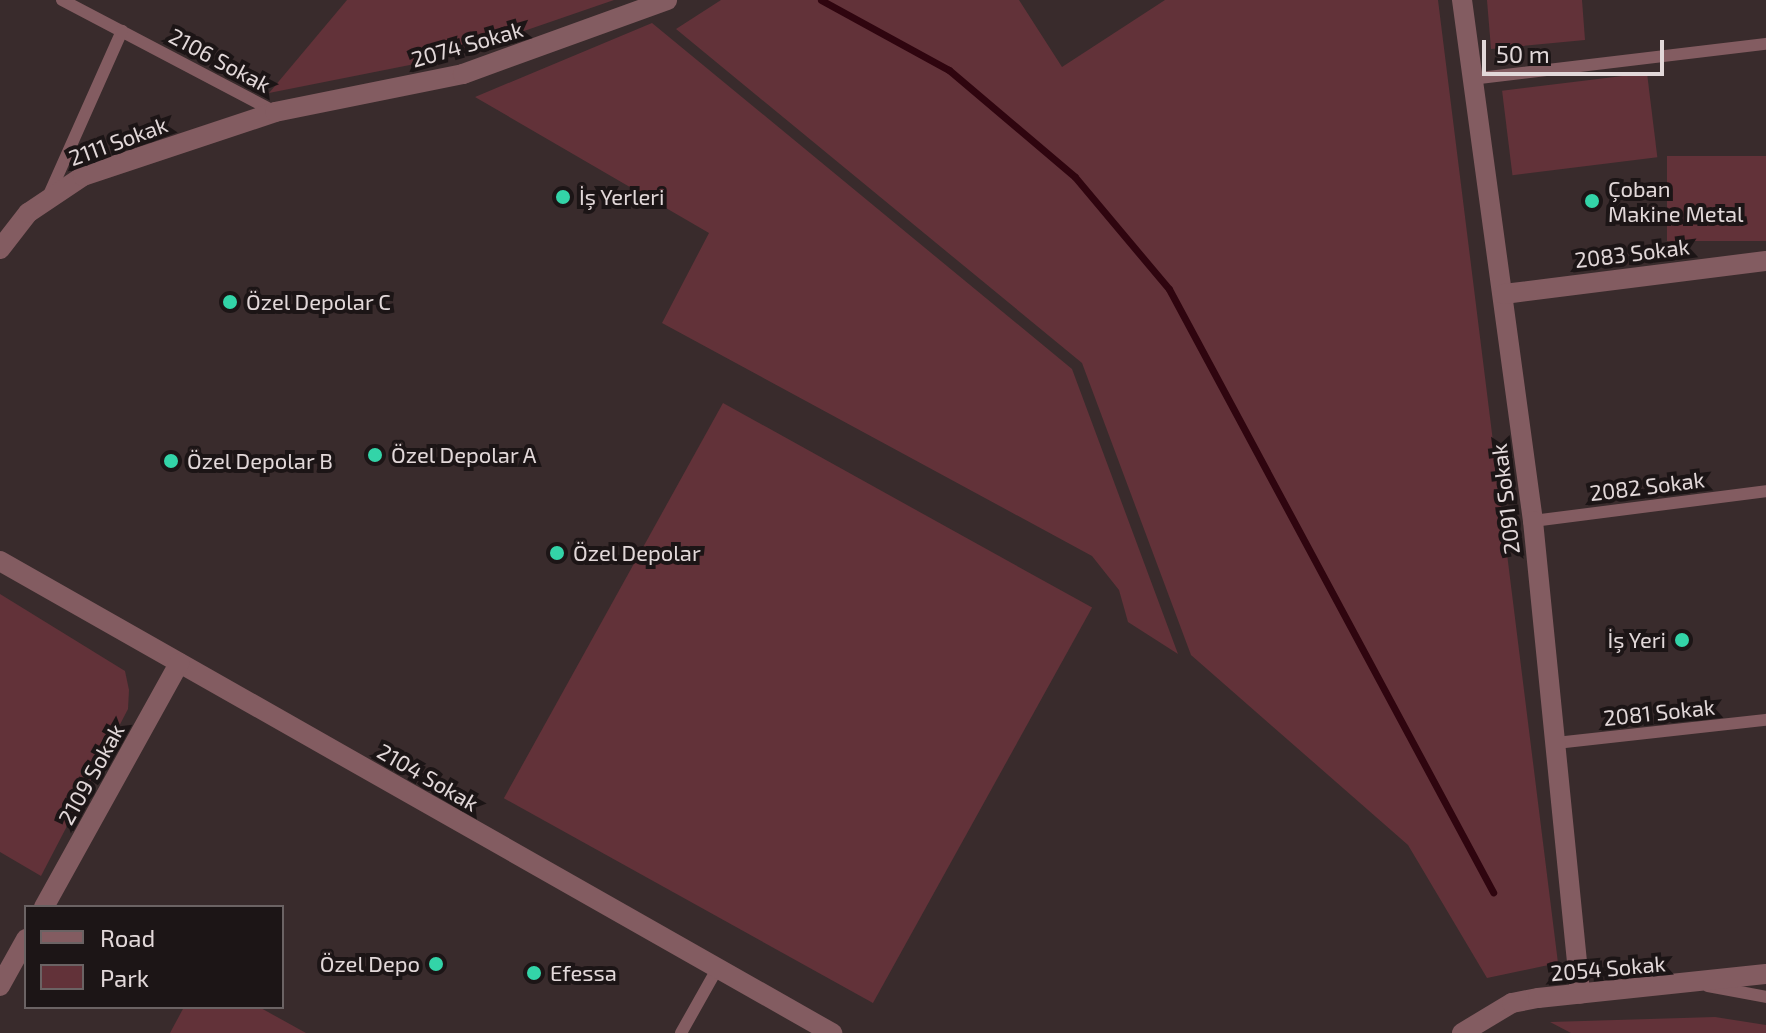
<!DOCTYPE html>
<html>
<head>
<meta charset="utf-8">
<style>
	body { margin:0 }
	#map { position:relative; width:1766px; height:1033px; overflow:hidden; background:#392b2c; font-family:"Exo 2",sans-serif }
	div>[style] { position:absolute }
	.green>* { inset:0; background:#623239; transform-origin:0 0 }
	.stream>* { height:7px; margin:-3.5px; padding:0 3.5px; transform-origin:3.5px; border-radius:3.5px; background:#2f050f }
	.service>* { height:12px; margin:-6px; padding:0 6px; transform-origin:6px; border-radius:6px; background:#835c61 }
	.minor>* { height:20px; margin:-10px; padding:0 10px; transform-origin:10px; border-radius:10px; background:#835c61 }
	.dots>* { width:22px; height:22px; translate:-50% -50%; box-sizing:border-box; border:4px solid #1c1516; border-radius:50% }
	span { translate:-50% -50%; white-space:nowrap; text-align:center; line-height:1.15; -webkit-text-stroke:8px #1c1516; paint-order:stroke }
	.street-label { font-size:22px; color:#e2d8d9 }
	.poi-label { font-size:22px; color:#e2d8d9 }
	.left { translate:0 -50%; text-align:left }
	.right { translate:-100% -50%; text-align:right }
	.legend { position:absolute; left:24px; top:905px; width:260px; height:104px; box-sizing:border-box; background:#1c1516; border:2px solid #6b6364; margin:0; padding:10px 14px; list-style:none; font-size:24px; color:#e2d8d9 }
	.legend li { display:flex; align-items:center; gap:16px; height:40px }
	.legend b { width:40px; border:2px solid #6b6364 }
	.scale { position:absolute; left:1482px; top:40px; width:182px; height:36px; box-sizing:border-box; border:4px solid #e2d8d9; border-top:0; padding-left:10px; font-size:24px; line-height:28px; white-space:nowrap; color:#e2d8d9; -webkit-text-stroke:6px #1c1516; paint-order:stroke }
</style>
</head>
<body>
<div id="map">
	<div class="green">
		<div style="clip-path:polygon(347px 0,614px 0,445px 58px,269px 93px)"></div>
		<div style="clip-path:polygon(721px 0,1019px 0,1062px 67px,1165px 0,1438px 0,1558px 963px,1487px 978px,1408px 845px,1191px 655px,1082px 363px,676px 29px)"></div>
		<div style="clip-path:polygon(1487px 0,1582px 0,1585px 40px,1491px 49px)"></div>
		<div style="clip-path:polygon(652px 23px,1072px 369px,1178px 654px,1128px 622px,1119px 590px,1092px 556px,662px 323px,709px 233px,475px 97px)"></div>
		<div style="left:1647px;top:73px;width:85px;height:146px;rotate:83deg"></div>
		<div style="left:1766px;top:156px;width:85px;height:99px;rotate:90deg"></div>
		<div style="left:723px;top:403px;width:422px;height:452px;rotate:29deg"></div>
		<div style="clip-path:polygon(0 594px,125px 671px,129px 690px,128px 709px,41px 876px,0 852px)"></div>
		<div style="clip-path:polygon(184px 1007px,259px 1007px,306px 1033px,170px 1033px)"></div>
		<div style="clip-path:polygon(1715px 1017px,1766px 1025px,1766px 1033px,1571px 1033px,1550px 1022px)"></div>
	</div>
	<div class="stream">
		<div style="left:821px;top:0;width:146px;rotate:28.7deg"></div>
		<div style="left:949px;top:70px;width:165px;rotate:40.3deg"></div>
		<div style="left:1075px;top:177px;width:146px;rotate:50deg"></div>
		<div style="left:1169px;top:289px;width:685px;rotate:61.75deg"></div>
	</div>
	<div class="service">
		<div style="left:62px;top:0;width:241px;rotate:27.7deg"></div>
		<div style="left:1471px;top:79px;width:297px;rotate:-6.8deg"></div>
		<div style="left:48px;top:197px;width:182px;rotate:-66deg"></div>
		<div style="left:1533px;top:521px;width:235px;rotate:-7.3deg"></div>
		<div style="left:1556px;top:743px;width:211px;rotate:-6.3deg"></div>
		<div style="left:1708px;top:986px;width:59px;rotate:10.7deg"></div>
		<div style="left:681px;top:1033px;width:73px;rotate:-60.6deg"></div>
	</div>
	<div class="minor">
		<div style="left:1462px;top:0;width:526px;rotate:82.24deg"></div>
		<div style="left:1533px;top:521px;width:475px;rotate:84.3deg"></div>
		<div style="left:0;top:249px;width:46px;rotate:-52.1deg"></div>
		<div style="left:28px;top:213px;width:66px;rotate:-33.9deg"></div>
		<div style="left:83px;top:176px;width:202px;rotate:-18.4deg"></div>
		<div style="left:275px;top:112px;width:192px;rotate:-11.4deg"></div>
		<div style="left:463px;top:74px;width:217px;rotate:-19.9deg"></div>
		<div style="left:1504px;top:294px;width:264px;rotate:-7.2deg"></div>
		<div style="left:0;top:561px;width:957px;rotate:29.57deg"></div>
		<div style="left:44px;top:907px;width:279px;rotate:-61deg"></div>
		<div style="left:0;top:986px;width:54px;rotate:-61deg"></div>
		<div style="left:1462px;top:1033px;width:58px;rotate:-31deg"></div>
		<div style="left:1512px;top:1003px;width:26px;rotate:-11deg"></div>
		<div style="left:1538px;top:998px;width:229px;rotate:-6deg"></div>
	</div>
	<div class="dots">
		<div style="left:563px;top:197px;background:#33d4a8"></div>
		<div style="left:1592px;top:201px;background:#33d4a8"></div>
		<div style="left:230px;top:302px;background:#33d4a8"></div>
		<div style="left:375px;top:455px;background:#33d4a8"></div>
		<div style="left:171px;top:461px;background:#33d4a8"></div>
		<div style="left:557px;top:553px;background:#33d4a8"></div>
		<div style="left:1682px;top:640px;background:#33d4a8"></div>
		<div style="left:436px;top:964px;background:#33d4a8"></div>
		<div style="left:534px;top:973px;background:#33d4a8"></div>
	</div>
	<div class="street-label">
		<span style="left:467px;top:44px;rotate:-16deg">2074 Sokak</span>
		<span style="left:220px;top:60px;rotate:28deg">2106 Sokak</span>
		<span style="left:118px;top:141px;rotate:-20deg">2111 Sokak</span>
		<span style="left:1632px;top:253px;rotate:-7deg">2083 Sokak</span>
		<span style="left:1647px;top:486px;rotate:-7deg">2082 Sokak</span>
		<span style="left:1505px;top:499px;rotate:-97deg">2091 Sokak</span>
		<span style="left:1659px;top:712px;rotate:-6deg">2081 Sokak</span>
		<span style="left:91px;top:774px;rotate:-61deg">2109 Sokak</span>
		<span style="left:428px;top:777px;rotate:30deg">2104 Sokak</span>
		<span style="left:1608px;top:968px;rotate:-5deg">2054 Sokak</span>
	</div>
	<div class="poi-label">
		<span class="left" style="left:1608px;top:201px">Çoban<br>Makine Metal</span>
		<span class="left" style="left:579px;top:197px">İş Yerleri</span>
		<span class="left" style="left:246px;top:302px">Özel Depolar C</span>
		<span class="left" style="left:391px;top:455px">Özel Depolar A</span>
		<span class="left" style="left:187px;top:461px">Özel Depolar B</span>
		<span class="left" style="left:573px;top:553px">Özel Depolar</span>
		<span class="right" style="left:1666px;top:640px">İş Yeri</span>
		<span class="right" style="left:420px;top:964px">Özel Depo</span>
		<span class="left" style="left:550px;top:973px">Efessa</span>
	</div>
	<ul class="legend">
	<li><b style="height:10px;background:#835c61"></b>Road</li>
	<li><b style="height:22px;background:#623239"></b>Park</li>
	</ul>
	<div class="scale">50 m</div>
</div>
</body>
</html>
